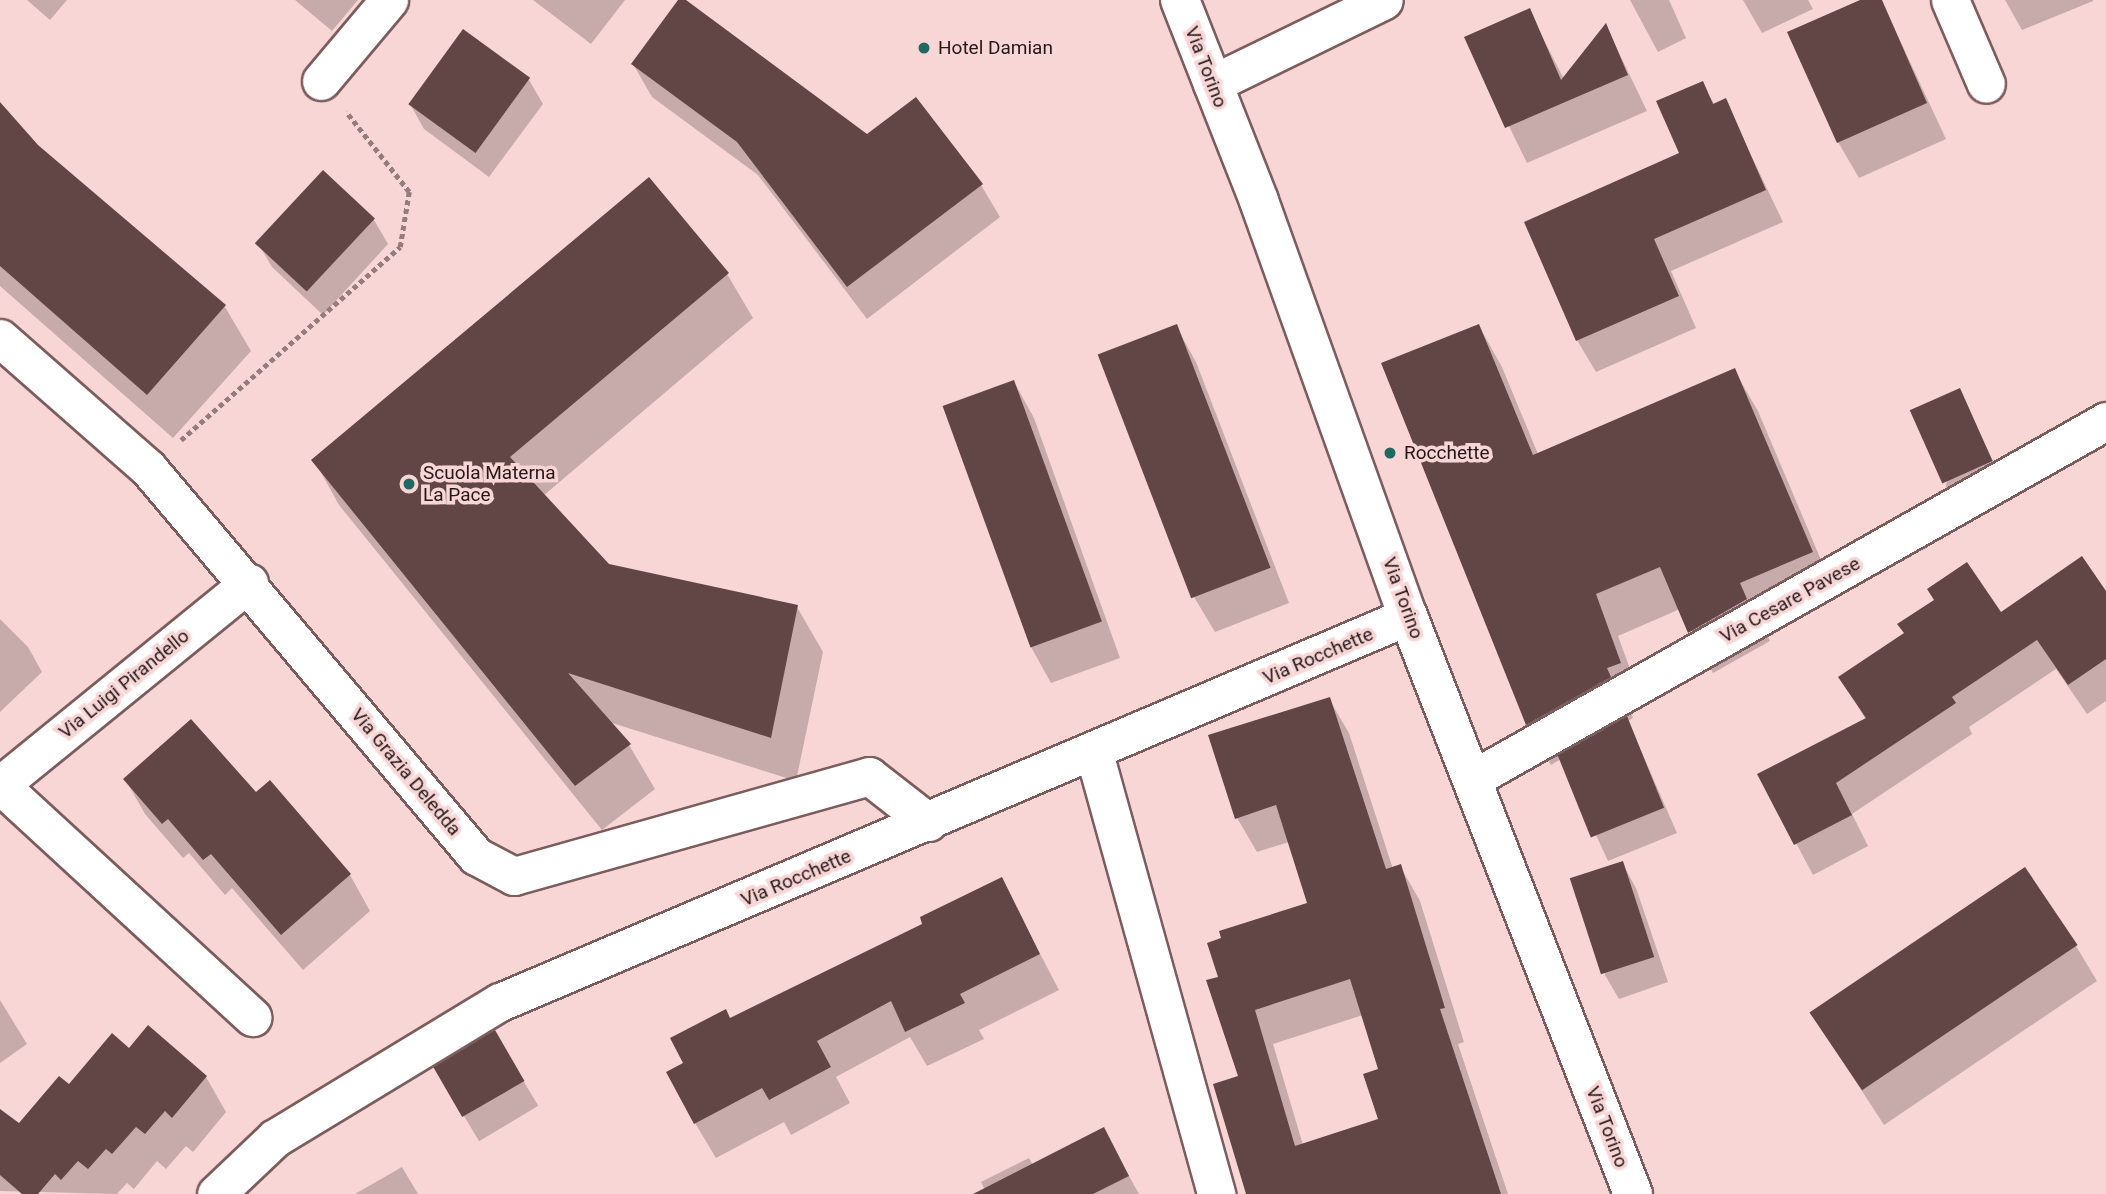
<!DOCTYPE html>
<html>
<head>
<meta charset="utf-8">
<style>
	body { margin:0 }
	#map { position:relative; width:2106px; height:1194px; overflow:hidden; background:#f9d6d6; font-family:Roboto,sans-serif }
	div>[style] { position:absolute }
	.shadow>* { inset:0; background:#0003; transform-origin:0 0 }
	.building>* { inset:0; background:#624646; transform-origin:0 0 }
	.path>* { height:4.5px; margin-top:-2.25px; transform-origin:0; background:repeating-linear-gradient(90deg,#947c7c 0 5px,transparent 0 8.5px) }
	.roads { filter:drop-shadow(2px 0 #7b5d5d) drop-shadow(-2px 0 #7b5d5d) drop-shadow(0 2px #7b5d5d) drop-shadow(0 -2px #7b5d5d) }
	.street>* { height:37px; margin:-18.5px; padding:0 18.5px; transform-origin:18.5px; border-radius:18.5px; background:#fff }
	.primary>* { height:38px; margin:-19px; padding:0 19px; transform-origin:19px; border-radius:19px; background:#fff }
	.dots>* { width:19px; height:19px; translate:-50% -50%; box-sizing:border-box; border:4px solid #f9d6d6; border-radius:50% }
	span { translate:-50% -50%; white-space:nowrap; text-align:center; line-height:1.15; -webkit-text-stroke:7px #f9d6d6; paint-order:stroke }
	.poi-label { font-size:19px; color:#241818 }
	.left { translate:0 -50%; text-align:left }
	.street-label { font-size:19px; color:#241818 }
</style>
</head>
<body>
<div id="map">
	<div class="shadow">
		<div style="clip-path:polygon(27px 0,67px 0,50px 20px)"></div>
		<div style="clip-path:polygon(295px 0,358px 0,332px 31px)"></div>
		<div style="clip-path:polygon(533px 0,625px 0,591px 44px)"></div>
		<div style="clip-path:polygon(681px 0,867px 136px,981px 185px,1000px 217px,867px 319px,758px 175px,652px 97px,633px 64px)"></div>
		<div style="clip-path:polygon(1630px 0,1669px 0,1686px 38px,1658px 52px)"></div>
		<div style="clip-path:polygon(1743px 0,1808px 0,1813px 9px,1762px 33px)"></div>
		<div style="clip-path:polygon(1864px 0,1881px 0,1946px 139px,1859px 178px,1838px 142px)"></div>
		<div style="clip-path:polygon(2005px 0,2093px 0,2093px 1px,2022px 30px)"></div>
		<div style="clip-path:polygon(1529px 11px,1564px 79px,1606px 26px,1647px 111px,1527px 163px,1466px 38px)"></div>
		<div style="clip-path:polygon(529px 80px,543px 104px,489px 177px,424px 129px,410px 104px)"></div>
		<div style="clip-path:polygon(1702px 84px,1715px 105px,1725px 101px,1783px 222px,1671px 271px,1696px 328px,1596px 372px,1577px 340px,1682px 154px)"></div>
		<div style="clip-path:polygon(0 105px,36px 147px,225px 307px,251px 351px,173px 438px,0 286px)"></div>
		<div style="clip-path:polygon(323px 173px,374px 220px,388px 244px,323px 315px,272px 267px,258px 243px)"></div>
		<div style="clip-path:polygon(727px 274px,753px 318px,543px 496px,608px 565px,797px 607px,823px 652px,796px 781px,609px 722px,629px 745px,655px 789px,602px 830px,339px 505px,314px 460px)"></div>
		<div style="clip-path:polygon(1176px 326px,1196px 362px,1289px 603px,1215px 632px,1194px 597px,1101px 355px)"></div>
		<div style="clip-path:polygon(1479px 326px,1502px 367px,1538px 454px,1734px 370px,1758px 411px,1835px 593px,1762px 624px,1770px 641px,1713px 673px,1680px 609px,1618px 636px,1643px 704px,1629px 709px,1633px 718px,1628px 721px,1677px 833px,1608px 861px,1561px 759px,1551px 765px,1527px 724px)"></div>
		<div style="clip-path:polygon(1014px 382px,1034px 418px,1120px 658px,1051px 683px,1031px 647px,945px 407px)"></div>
		<div style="clip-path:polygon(1959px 390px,2005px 486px,1960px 511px,1946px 487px)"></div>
		<div style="clip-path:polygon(2106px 595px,2106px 701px,2087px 714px,2056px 669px,1969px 727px,1972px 734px,1852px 814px,1868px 846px,1813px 875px,1760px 775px,1866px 720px,1841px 678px,1905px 634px,1936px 600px,2000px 614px)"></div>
		<div style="clip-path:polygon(0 619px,28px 647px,42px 672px,0 712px)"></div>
		<div style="clip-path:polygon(evenodd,1329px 699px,1349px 733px,1393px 869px,1400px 866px,1420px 901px,1464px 1042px,1458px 1044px,1508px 1194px,1248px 1194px,1241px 1078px,1220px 978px,1309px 904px,1289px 842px,1257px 852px,1237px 818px,1329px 699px,1363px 1015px,1380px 1070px,1380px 1120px,1303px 1145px,1273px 1044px,1363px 1015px)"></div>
		<div style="clip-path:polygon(125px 779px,256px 795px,270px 782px,350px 875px,370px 911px,303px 970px,232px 888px,225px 895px,189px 853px,183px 858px,145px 814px)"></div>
		<div style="clip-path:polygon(1622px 863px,1636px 888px,1668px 982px,1619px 999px,1605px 975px,1573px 880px)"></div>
		<div style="clip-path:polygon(1001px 879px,1059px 990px,979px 1030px,984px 1039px,927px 1066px,910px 1037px,836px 1077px,850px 1103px,791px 1135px,784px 1122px,716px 1158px,695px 1123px,685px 1064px,730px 1020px,924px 924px)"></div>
		<div style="clip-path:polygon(2076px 946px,2097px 981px,1884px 1125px,1812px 1014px)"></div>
		<div style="clip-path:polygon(0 1000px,27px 1044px,0 1063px)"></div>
		<div style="left:494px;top:1032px;width:86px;height:69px;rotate:59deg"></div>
		<div style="clip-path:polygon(130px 1050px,206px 1077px,226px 1112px,193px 1152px,186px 1146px,166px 1169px,157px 1161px,134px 1189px,127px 1183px,117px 1194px,0 1191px,0 1119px,19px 1126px)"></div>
		<div style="clip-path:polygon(1103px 1129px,1139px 1194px,987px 1194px,981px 1182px,1029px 1158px,1033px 1165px)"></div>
		<div style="clip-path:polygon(402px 1167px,418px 1194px,355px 1194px)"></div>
	</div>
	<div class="building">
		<div style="clip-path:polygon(678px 0,686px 0,867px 134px,916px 97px,983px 184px,847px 287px,737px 142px,631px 64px)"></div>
		<div style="clip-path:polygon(1860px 0,1882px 0,1927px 103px,1837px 143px,1787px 32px)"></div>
		<div style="clip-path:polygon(1530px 8px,1561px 80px,1606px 23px,1628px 75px,1505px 128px,1464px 37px)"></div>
		<div style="left:463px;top:29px;width:83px;height:93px;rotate:36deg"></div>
		<div style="clip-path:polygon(1703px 81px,1713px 104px,1726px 98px,1766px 190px,1654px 239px,1679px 296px,1576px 341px,1524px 222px,1679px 153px,1656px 101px)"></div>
		<div style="clip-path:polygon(0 102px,38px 145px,226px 305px,147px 395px,0 266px)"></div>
		<div style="left:323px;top:170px;width:71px;height:100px;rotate:43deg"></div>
		<div style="clip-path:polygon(649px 177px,729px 273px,510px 457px,609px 564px,798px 605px,771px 738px,568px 673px,631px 744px,575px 786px,311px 460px)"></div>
		<div style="left:1177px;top:324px;width:261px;height:85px;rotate:69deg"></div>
		<div style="clip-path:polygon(1479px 324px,1533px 455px,1735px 368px,1813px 552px,1740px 583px,1747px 599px,1688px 633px,1660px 567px,1596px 594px,1621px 663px,1607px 668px,1611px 677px,1526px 725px,1381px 363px)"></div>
		<div style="left:1014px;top:380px;width:257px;height:76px;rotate:70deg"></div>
		<div style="left:1960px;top:388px;width:80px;height:55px;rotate:66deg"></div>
		<div style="clip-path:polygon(2082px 556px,2106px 591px,2106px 659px,2068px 685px,2037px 640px,1952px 697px,1956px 703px,1836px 783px,1852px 815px,1794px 845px,1757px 774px,1866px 718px,1838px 677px,1904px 633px,1897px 624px,1934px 600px,1927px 589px,1967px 562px,2001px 612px)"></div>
		<div style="clip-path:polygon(evenodd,1330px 697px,1386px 869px,1401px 864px,1445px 1008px,1440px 1009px,1501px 1194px,1246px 1194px,1213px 1084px,1238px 1076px,1206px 980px,1218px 977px,1207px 943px,1221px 938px,1219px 931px,1307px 903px,1276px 805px,1235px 819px,1208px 735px,1330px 697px,1350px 979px,1378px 1069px,1363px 1074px,1378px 1119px,1295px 1146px,1255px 1010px,1350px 979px)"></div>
		<div style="left:1627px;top:716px;width:99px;height:79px;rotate:68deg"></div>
		<div style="clip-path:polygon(191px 719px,256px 792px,270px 780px,351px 874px,281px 935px,211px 854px,203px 860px,168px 819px,162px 824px,123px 779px)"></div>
		<div style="left:1623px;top:861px;width:101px;height:56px;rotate:72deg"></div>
		<div style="left:2025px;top:867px;width:94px;height:260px;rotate:56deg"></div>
		<div style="clip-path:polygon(1002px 877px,1040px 954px,960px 994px,965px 1003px,905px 1032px,891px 1001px,817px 1041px,831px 1067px,769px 1100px,762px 1088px,694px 1124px,666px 1072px,683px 1063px,670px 1038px,726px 1009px,730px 1018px,922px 924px,920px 917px)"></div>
		<div style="clip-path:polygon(148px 1025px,207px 1076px,172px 1118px,165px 1111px,145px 1134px,136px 1127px,112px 1154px,106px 1149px,88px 1169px,78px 1161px,61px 1180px,55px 1174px,38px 1194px,22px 1194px,0 1175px,0 1109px,19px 1123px,59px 1076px,69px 1084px,112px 1033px,129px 1048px)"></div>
		<div style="left:495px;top:1030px;width:59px;height:72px;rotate:60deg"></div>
		<div style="clip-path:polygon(1104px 1127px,1129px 1176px,1093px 1194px,973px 1194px)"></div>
	</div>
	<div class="path">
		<div style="left:181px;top:440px;width:292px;rotate:-41.4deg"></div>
		<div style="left:400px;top:247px;width:56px;rotate:-80.7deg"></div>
		<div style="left:409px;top:192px;width:102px;rotate:-128.2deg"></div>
	</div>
	<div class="roads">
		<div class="street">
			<div style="left:1950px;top:0;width:91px;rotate:66.8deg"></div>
			<div style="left:321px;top:81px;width:106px;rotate:-50deg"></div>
			<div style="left:1212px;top:84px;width:191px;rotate:-26deg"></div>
			<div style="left:0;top:338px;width:197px;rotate:41.3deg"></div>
			<div style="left:148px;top:468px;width:508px;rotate:49.79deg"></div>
			<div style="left:476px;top:856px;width:43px;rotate:27.8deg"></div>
			<div style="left:514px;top:876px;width:369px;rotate:-15.7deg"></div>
			<div style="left:869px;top:776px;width:75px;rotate:37.9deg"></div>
			<div style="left:1094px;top:753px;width:458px;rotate:74.5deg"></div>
			<div style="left:1474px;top:778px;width:726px;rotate:-29.46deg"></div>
			<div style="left:0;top:785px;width:343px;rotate:42.6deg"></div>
			<div style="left:0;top:785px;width:321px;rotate:-39.1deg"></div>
			<div style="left:216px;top:1194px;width:81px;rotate:-43.5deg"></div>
			<div style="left:275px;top:1138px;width:263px;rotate:-31.2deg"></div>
			<div style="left:500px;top:1002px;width:987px;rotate:-23.03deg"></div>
		</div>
		<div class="primary">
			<div style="left:1180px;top:0;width:216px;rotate:68.5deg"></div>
			<div style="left:1259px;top:201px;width:441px;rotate:70.3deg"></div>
			<div style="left:1408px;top:616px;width:620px;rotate:68.73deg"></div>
		</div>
	</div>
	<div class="dots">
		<div style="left:924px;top:48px;background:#206962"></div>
		<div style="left:1390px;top:453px;background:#206962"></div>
		<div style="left:409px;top:484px;background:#206962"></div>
	</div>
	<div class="poi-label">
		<span class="left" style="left:938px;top:48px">Hotel Damian</span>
		<span class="left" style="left:1404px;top:453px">Rocchette</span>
		<span class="left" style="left:423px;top:484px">Scuola Materna<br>La Pace</span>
	</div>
	<div class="street-label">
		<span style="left:1206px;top:67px;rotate:69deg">Via Torino</span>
		<span style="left:1403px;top:598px;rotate:70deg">Via Torino</span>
		<span style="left:1790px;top:600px;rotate:-29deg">Via Cesare Pavese</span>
		<span style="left:1318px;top:656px;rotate:-23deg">Via Rocchette</span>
		<span style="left:124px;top:684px;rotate:-39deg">Via Luigi Pirandello</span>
		<span style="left:406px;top:772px;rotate:50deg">Via Grazia Deledda</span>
		<span style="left:796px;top:878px;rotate:-23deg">Via Rocchette</span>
		<span style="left:1607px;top:1127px;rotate:69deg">Via Torino</span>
	</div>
</div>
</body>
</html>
